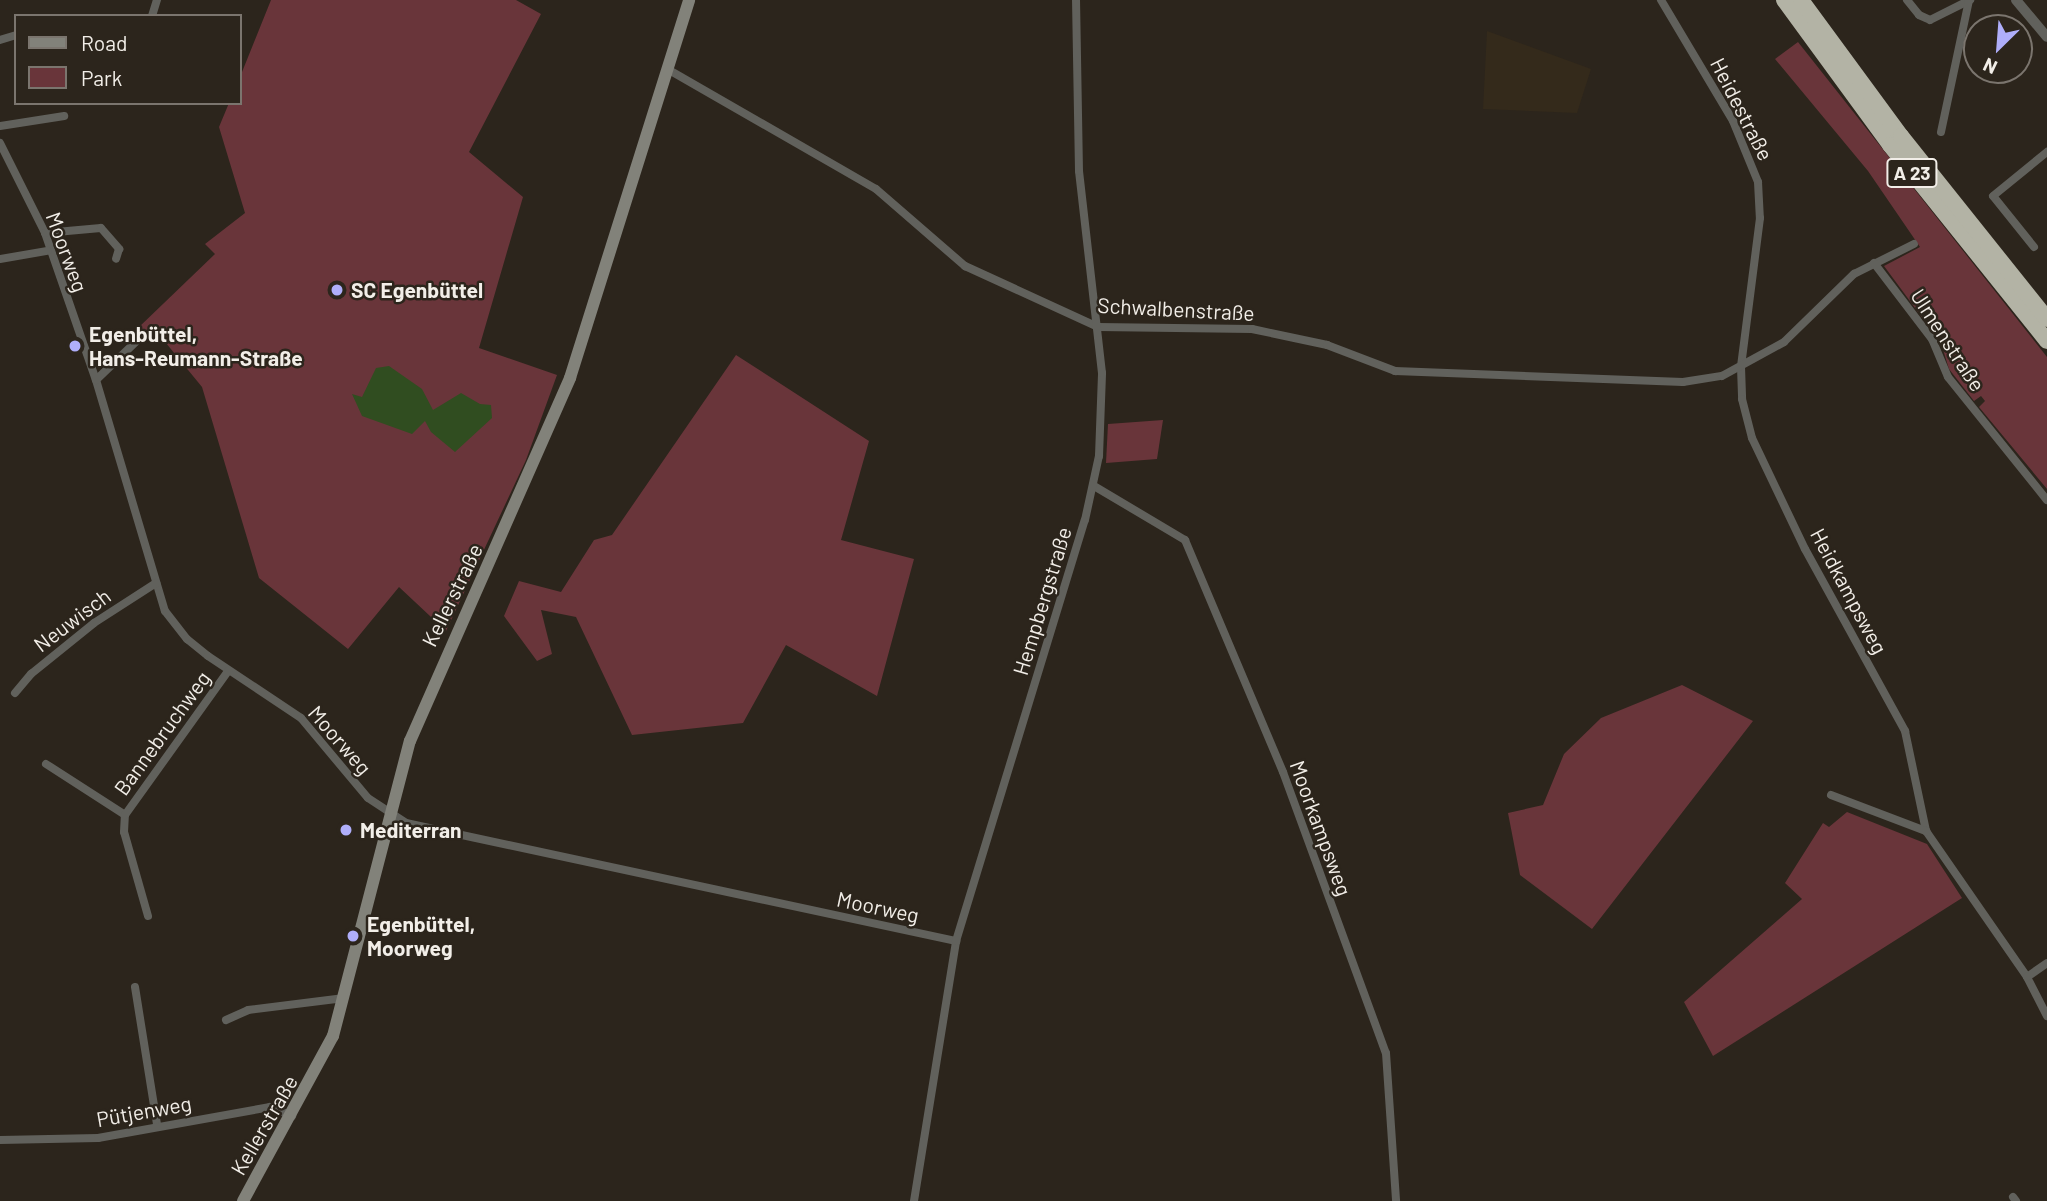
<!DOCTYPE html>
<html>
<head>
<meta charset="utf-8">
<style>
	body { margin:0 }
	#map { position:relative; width:2047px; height:1201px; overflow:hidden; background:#2c251c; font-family:Barlow,sans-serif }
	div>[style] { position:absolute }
	.built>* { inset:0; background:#342a1b }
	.green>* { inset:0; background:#69353a }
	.water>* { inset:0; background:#304d20 }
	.minor>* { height:8px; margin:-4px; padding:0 4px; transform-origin:4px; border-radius:4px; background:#61615c }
	.tertiary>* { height:10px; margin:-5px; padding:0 5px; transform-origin:5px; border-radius:5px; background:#61615c }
	.secondary>* { height:12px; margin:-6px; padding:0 6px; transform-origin:6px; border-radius:6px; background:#82827a }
	.motorway>* { height:16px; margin:-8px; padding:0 8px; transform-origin:8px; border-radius:8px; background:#b3b3a5 }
	.dots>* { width:19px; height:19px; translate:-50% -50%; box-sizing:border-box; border:4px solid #2c251c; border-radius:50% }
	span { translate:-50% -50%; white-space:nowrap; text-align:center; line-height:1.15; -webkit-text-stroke:5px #2c251c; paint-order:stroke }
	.shield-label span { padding:2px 5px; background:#2c251c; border:2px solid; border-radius:5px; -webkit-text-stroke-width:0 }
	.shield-label { font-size:19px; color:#f2eee8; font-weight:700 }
	.street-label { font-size:21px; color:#f2eee8 }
	.poi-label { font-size:21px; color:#f2eee8; font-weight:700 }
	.left { translate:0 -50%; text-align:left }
	.legend { position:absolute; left:14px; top:14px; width:228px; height:91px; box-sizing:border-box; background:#2c251c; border:2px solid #7b756e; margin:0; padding:9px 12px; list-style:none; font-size:21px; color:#f2eee8 }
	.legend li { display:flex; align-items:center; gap:14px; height:35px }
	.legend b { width:35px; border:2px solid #7b756e }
	.north { position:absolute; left:1963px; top:14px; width:70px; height:70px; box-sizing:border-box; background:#2c251c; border:2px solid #7b756e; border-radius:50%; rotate:205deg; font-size:19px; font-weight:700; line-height:28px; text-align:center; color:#f2eee8 }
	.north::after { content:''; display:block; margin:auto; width:24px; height:32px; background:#afaefa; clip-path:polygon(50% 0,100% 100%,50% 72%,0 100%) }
</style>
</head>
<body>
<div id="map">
	<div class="built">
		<div style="clip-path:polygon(1487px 31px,1591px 69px,1577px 113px,1483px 109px)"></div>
	</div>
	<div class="green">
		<div style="clip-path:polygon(271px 0,516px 0,541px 14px,469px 152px,523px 197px,479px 348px,557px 375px,526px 460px,446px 631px,399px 587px,348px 649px,259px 578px,202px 387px,152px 326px,144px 334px,138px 328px,215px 254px,205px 244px,245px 213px,219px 127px,229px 103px,240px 103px,240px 77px)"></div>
		<div style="clip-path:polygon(1798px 42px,2047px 357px,2047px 489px,1979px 407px,1985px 401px,1981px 396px,1974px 401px,1949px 369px,1941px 343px,1884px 266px,1920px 247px,1868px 171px,1775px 59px)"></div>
		<div style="clip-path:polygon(736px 355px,869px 441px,841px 540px,914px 559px,877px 696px,786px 645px,743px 723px,632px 735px,576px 617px,541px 610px,552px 654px,537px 661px,504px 616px,519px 581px,561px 592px,594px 540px,612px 535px)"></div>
		<div style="clip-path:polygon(1163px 420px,1157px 459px,1106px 463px,1108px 424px)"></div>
		<div style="clip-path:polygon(1682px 685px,1753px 721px,1592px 929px,1520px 875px,1508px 813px,1543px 805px,1564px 754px,1601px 718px)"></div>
		<div style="clip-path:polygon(1847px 812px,1927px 844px,1962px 898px,1713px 1056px,1684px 1002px,1802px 899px,1785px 883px,1823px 823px,1829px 827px)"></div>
	</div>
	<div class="water">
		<div style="clip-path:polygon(389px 366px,422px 389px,433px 410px,461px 393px,480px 404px,491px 405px,492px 418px,455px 452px,431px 432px,425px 421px,412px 434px,362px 416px,352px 394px,362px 397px,376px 368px)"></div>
	</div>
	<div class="minor">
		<div style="left:1661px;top:0;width:141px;rotate:59.2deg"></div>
		<div style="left:1733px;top:121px;width:66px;rotate:67.7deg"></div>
		<div style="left:1758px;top:182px;width:36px;rotate:87deg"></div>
		<div style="left:1760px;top:218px;width:150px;rotate:97.3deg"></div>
		<div style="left:1741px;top:367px;width:32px;rotate:88deg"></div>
		<div style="left:1742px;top:399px;width:40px;rotate:75.6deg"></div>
		<div style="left:1752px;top:438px;width:123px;rotate:64.5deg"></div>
		<div style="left:1805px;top:549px;width:208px;rotate:61.2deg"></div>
		<div style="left:1905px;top:731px;width:102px;rotate:78.1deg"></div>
		<div style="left:1926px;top:831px;width:178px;rotate:55.3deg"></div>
		<div style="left:2027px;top:977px;width:44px;rotate:62.9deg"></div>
		<div style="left:1907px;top:0;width:19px;rotate:51deg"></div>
		<div style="left:1919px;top:15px;width:12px;rotate:24deg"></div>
		<div style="left:1930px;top:20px;width:45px;rotate:-26.6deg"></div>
		<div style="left:152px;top:16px;width:17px;rotate:-73deg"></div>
		<div style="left:0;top:40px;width:17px;rotate:-17deg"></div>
		<div style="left:669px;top:70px;width:239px;rotate:29.9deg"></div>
		<div style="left:876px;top:189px;width:118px;rotate:40.9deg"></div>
		<div style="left:965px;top:266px;width:146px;rotate:24.6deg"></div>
		<div style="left:1098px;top:327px;width:154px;rotate:0.7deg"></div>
		<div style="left:1252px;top:329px;width:77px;rotate:12deg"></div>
		<div style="left:1327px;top:345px;width:73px;rotate:20.9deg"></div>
		<div style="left:1395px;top:371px;width:288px;rotate:2.2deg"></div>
		<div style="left:1683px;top:382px;width:39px;rotate:-9deg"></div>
		<div style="left:1722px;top:376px;width:71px;rotate:-28.7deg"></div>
		<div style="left:1784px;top:342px;width:98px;rotate:-44.2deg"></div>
		<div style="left:1854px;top:274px;width:67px;rotate:-26.6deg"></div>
		<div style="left:0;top:126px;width:65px;rotate:-8.9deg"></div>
		<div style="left:1941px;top:132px;width:135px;rotate:-78deg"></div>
		<div style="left:0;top:143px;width:101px;rotate:63.4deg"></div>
		<div style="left:45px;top:233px;width:156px;rotate:70.9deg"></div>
		<div style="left:96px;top:380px;width:241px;rotate:73.4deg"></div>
		<div style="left:165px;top:611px;width:36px;rotate:52deg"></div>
		<div style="left:187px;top:639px;width:27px;rotate:39deg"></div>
		<div style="left:208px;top:656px;width:112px;rotate:33.7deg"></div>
		<div style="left:301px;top:718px;width:104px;rotate:50.1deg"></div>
		<div style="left:368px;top:798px;width:45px;rotate:33.3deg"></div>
		<div style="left:406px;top:823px;width:563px;rotate:12.11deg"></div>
		<div style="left:45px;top:233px;width:56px;rotate:-5.1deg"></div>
		<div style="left:101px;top:228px;width:28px;rotate:49deg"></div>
		<div style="left:119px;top:249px;width:10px;rotate:107deg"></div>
		<div style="left:2034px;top:247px;width:65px;rotate:-128.8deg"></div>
		<div style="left:1993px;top:196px;width:70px;rotate:-39.2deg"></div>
		<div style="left:0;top:259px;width:48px;rotate:-9.7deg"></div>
		<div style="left:1874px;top:263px;width:96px;rotate:52.7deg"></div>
		<div style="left:1932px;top:339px;width:41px;rotate:67.2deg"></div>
		<div style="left:1948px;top:377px;width:158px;rotate:51.2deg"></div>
		<div style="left:96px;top:380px;width:66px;rotate:-43.8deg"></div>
		<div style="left:1094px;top:486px;width:106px;rotate:30.7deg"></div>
		<div style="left:1185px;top:540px;width:252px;rotate:67.1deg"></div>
		<div style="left:1283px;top:772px;width:299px;rotate:69.9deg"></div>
		<div style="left:1386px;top:1053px;width:148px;rotate:86.1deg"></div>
		<div style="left:15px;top:693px;width:25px;rotate:-50deg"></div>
		<div style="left:31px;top:674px;width:81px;rotate:-39deg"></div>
		<div style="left:94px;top:623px;width:74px;rotate:-32.8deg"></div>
		<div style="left:46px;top:764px;width:94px;rotate:32.8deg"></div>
		<div style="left:1831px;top:795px;width:102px;rotate:20.8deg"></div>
		<div style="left:148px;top:916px;width:87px;rotate:-105.9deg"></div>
		<div style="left:124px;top:832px;width:17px;rotate:-87deg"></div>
		<div style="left:125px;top:815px;width:177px;rotate:-54.4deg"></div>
		<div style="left:2027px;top:977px;width:24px;rotate:-35deg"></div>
		<div style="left:135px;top:987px;width:140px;rotate:80.9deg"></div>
		<div style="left:226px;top:1020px;width:24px;rotate:-24deg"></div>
		<div style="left:248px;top:1010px;width:97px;rotate:-7.1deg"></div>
		<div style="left:0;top:1140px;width:98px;rotate:-1.2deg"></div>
		<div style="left:98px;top:1138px;width:175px;rotate:-10.2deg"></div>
		<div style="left:270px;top:1107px;width:24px;rotate:22deg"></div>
		<div style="left:2013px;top:1197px;width:5px;rotate:53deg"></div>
		<div style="left:914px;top:1201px;width:263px;rotate:-80.8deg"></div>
		<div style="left:956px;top:941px;width:440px;rotate:-73deg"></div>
		<div style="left:1085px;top:520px;width:66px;rotate:-77.7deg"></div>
		<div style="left:1099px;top:456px;width:83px;rotate:-87.9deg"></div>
		<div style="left:1102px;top:373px;width:203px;rotate:-96.5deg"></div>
		<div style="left:1079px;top:171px;width:171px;rotate:-91deg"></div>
	</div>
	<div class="tertiary">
		<div style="left:2016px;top:0;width:48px;rotate:50deg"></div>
	</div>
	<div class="secondary">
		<div style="left:243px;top:1201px;width:188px;rotate:-61.4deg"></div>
		<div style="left:333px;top:1036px;width:305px;rotate:-75.4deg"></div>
		<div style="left:410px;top:741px;width:397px;rotate:-66.2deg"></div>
		<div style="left:570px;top:378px;width:396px;rotate:-72.5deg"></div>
	</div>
	<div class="motorway">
		<div style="left:1784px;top:0;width:180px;rotate:53.8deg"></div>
		<div style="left:1890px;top:145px;width:251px;rotate:51.3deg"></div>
		<div style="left:1801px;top:0;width:169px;rotate:53.7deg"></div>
		<div style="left:1901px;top:136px;width:234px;rotate:51.4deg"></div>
	</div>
	<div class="dots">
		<div style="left:337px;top:290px;background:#afaefa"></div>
		<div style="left:75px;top:346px;background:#afaefa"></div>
		<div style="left:346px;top:830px;background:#afaefa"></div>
		<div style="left:353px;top:936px;background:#afaefa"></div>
	</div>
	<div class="shield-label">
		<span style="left:1912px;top:173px">A 23</span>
	</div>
	<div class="street-label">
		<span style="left:1742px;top:109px;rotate:63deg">Heidestraße</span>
		<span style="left:67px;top:252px;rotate:70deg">Moorweg</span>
		<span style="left:1176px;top:309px;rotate:3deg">Schwalbenstraße</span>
		<span style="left:1948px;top:340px;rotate:57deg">Ulmenstraße</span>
		<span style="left:1849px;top:591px;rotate:62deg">Heidkampsweg</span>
		<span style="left:452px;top:595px;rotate:-64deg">Kellerstraße</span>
		<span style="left:1042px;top:601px;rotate:-73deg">Hempbergstraße</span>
		<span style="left:72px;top:620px;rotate:-37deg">Neuwisch</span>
		<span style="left:162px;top:733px;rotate:-54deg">Bannebruchweg</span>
		<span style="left:340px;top:740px;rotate:49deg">Moorweg</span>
		<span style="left:1321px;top:828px;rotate:70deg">Moorkampsweg</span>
		<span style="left:878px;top:907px;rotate:12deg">Moorweg</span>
		<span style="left:144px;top:1111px;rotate:-10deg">Pütjenweg</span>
		<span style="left:264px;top:1125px;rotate:-60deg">Kellerstraße</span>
	</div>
	<div class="poi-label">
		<span class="left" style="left:351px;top:290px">SC Egenbüttel</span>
		<span class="left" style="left:89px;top:346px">Egenbüttel,<br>Hans-Reumann-Straße</span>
		<span class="left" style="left:360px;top:830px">Mediterran</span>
		<span class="left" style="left:367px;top:936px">Egenbüttel,<br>Moorweg</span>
	</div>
	<ul class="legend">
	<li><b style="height:9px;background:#82827a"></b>Road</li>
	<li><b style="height:19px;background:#69353a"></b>Park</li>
	</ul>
	<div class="north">N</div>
</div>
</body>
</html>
